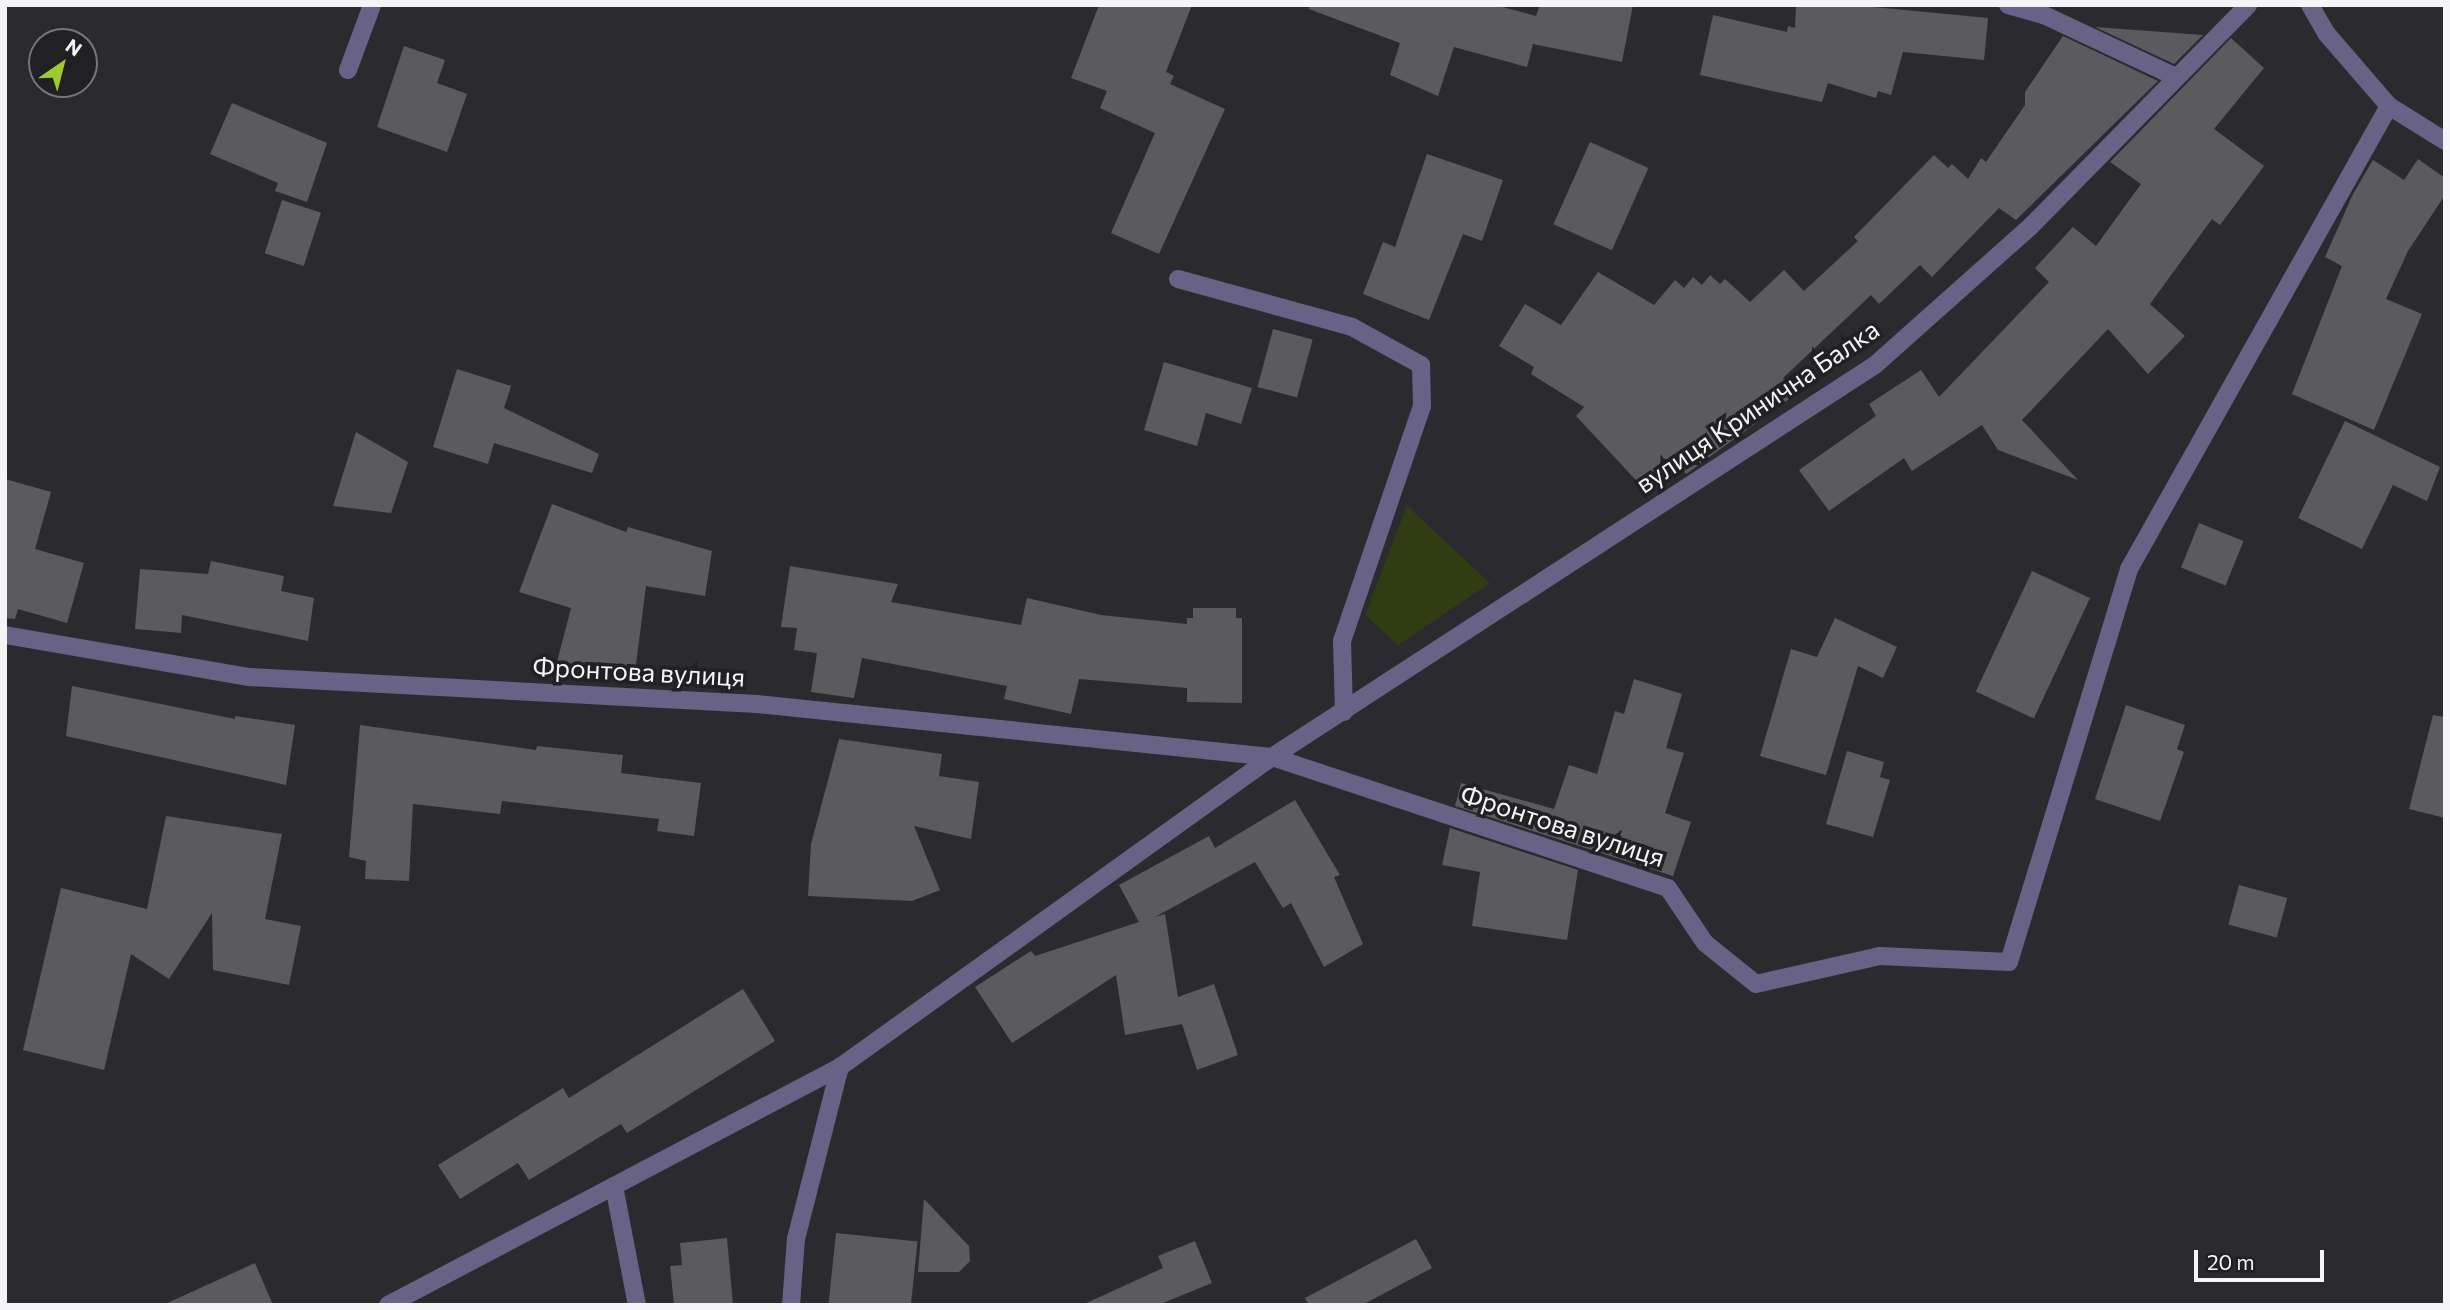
<!DOCTYPE html>
<html>
<head>
<meta charset="utf-8">
<style>
	body { margin:0 }
	#map { position:relative; width:2450px; height:1310px; overflow:hidden; background:#2b2b2f; font-family:Commissioner,sans-serif }
	div>[style] { position:absolute }
	.green>* { inset:0; background:#303d13 }
	.building>* { inset:0; background:#5b5b5f; transform-origin:0 0 }
	.lane>* { height:18px; margin:-9px; padding:0 9px; transform-origin:9px; border-radius:9px; background:#686287 }
	.street>* { height:18px; margin:-9px; padding:0 9px; transform-origin:9px; border-radius:9px; background:#686287 }
	span { translate:-50% -50%; white-space:nowrap; text-align:center; line-height:1.15; -webkit-text-stroke:7px #212125; paint-order:stroke }
	.street-label { font-size:26px; color:#f5f4f7 }
	.frame { position:absolute; inset:0; border:7px solid #f5f4f7; pointer-events:none }
	.north { position:absolute; left:28px; top:28px; width:70px; height:70px; box-sizing:border-box; background:#212125; border:2px solid #767579; border-radius:50%; rotate:35deg; font-size:19px; font-weight:700; line-height:28px; text-align:center; color:#f5f4f7 }
	.north::after { content:''; display:block; margin:auto; width:24px; height:32px; background:#9eca2e; clip-path:polygon(50% 0,100% 100%,50% 72%,0 100%) }
	.scale { position:absolute; left:2194px; top:1250px; width:130px; height:32px; box-sizing:border-box; border:4px solid #f5f4f7; border-top:0; padding-left:9px; font-size:21px; line-height:24px; white-space:nowrap; color:#f5f4f7; -webkit-text-stroke:5px #212125; paint-order:stroke }
</style>
</head>
<body>
<div id="map">
	<div class="green">
		<div style="clip-path:polygon(1407px 506px,1490px 583px,1398px 645px,1365px 615px)"></div>
	</div>
	<div class="building">
		<div style="clip-path:polygon(1099px 5px,1192px 5px,1166px 72px,1174px 76px,1170px 84px,1225px 109px,1159px 254px,1111px 233px,1155px 133px,1100px 108px,1107px 91px,1071px 78px)"></div>
		<div style="clip-path:polygon(1309px 5px,1495px 5px,1536px 16px,1540px 5px,1633px 5px,1622px 62px,1533px 44px,1527px 67px,1454px 47px,1438px 96px,1390px 75px,1400px 43px,1309px 9px)"></div>
		<div style="clip-path:polygon(1796px 5px,1853px 5px,1988px 18px,1984px 60px,1903px 52px,1891px 95px,1878px 91px,1876px 98px,1828px 83px,1822px 102px,1700px 75px,1713px 15px,1787px 32px,1788px 26px,1795px 28px)"></div>
		<div style="clip-path:polygon(2095px 27px,2203px 35px,2174px 64px)"></div>
		<div style="clip-path:polygon(2063px 36px,2158px 81px,2016px 220px,1999px 208px,1932px 277px,1920px 265px,1879px 304px,1871px 295px,1783px 378px,1796px 394px,1686px 474px,1682px 469px,1648px 493px,1576px 416px,1584px 407px,1531px 374px,1534px 367px,1499px 346px,1525px 304px,1561px 325px,1598px 272px,1654px 305px,1675px 280px,1684px 288px,1693px 277px,1702px 285px,1710px 275px,1720px 284px,1725px 279px,1750px 302px,1784px 270px,1804px 291px,1858px 241px,1854px 237px,1934px 155px,1948px 168px,1952px 164px,1968px 179px,1981px 158px,1986px 162px,2025px 105px,2025px 92px)"></div>
		<div style="clip-path:polygon(2231px 38px,2264px 68px,2214px 129px,2264px 166px,2220px 225px,2212px 219px,2150px 304px,2185px 336px,2148px 374px,2108px 329px,2022px 420px,2078px 480px,1998px 450px,1982px 425px,1912px 471px,1904px 458px,1829px 511px,1799px 470px,1876px 416px,1869px 404px,1921px 370px,1939px 397px,2049px 282px,2035px 268px,2073px 227px,2096px 246px,2141px 184px,2110px 162px)"></div>
		<div style="clip-path:polygon(404px 46px,445px 60px,437px 83px,467px 94px,447px 152px,377px 127px)"></div>
		<div style="clip-path:polygon(232px 103px,327px 143px,307px 202px,275px 191px,278px 183px,210px 154px)"></div>
		<div style="left:1590px;top:142px;width:64px;height:90px;rotate:24deg"></div>
		<div style="clip-path:polygon(1427px 154px,1503px 180px,1482px 241px,1463px 234px,1429px 320px,1363px 294px,1383px 242px,1395px 247px)"></div>
		<div style="clip-path:polygon(2418px 159px,2445px 178px,2445px 195px,2408px 251px,2386px 299px,2422px 314px,2374px 430px,2292px 394px,2342px 266px,2325px 257px,2353px 194px,2373px 160px,2404px 180px)"></div>
		<div style="left:282px;top:200px;width:41px;height:56px;rotate:18deg"></div>
		<div style="left:1273px;top:329px;width:41px;height:60px;rotate:15deg"></div>
		<div style="clip-path:polygon(1164px 362px,1252px 388px,1241px 424px,1206px 413px,1197px 446px,1144px 430px)"></div>
		<div style="clip-path:polygon(457px 369px,511px 386px,504px 408px,599px 454px,592px 473px,494px 443px,488px 464px,433px 447px)"></div>
		<div style="clip-path:polygon(2345px 421px,2440px 467px,2427px 501px,2393px 485px,2362px 549px,2298px 518px)"></div>
		<div style="clip-path:polygon(356px 432px,408px 462px,391px 513px,333px 506px)"></div>
		<div style="clip-path:polygon(5px 479px,51px 492px,35px 549px,84px 563px,67px 623px,18px 609px,15px 619px,5px 618px)"></div>
		<div style="clip-path:polygon(552px 504px,626px 532px,628px 527px,712px 551px,705px 596px,646px 586px,635px 672px,557px 662px,571px 608px,519px 592px)"></div>
		<div style="left:2199px;top:523px;width:48px;height:48px;rotate:22deg"></div>
		<div style="clip-path:polygon(211px 561px,284px 576px,281px 591px,314px 598px,308px 641px,182px 615px,181px 633px,135px 629px,140px 569px,208px 574px)"></div>
		<div style="clip-path:polygon(790px 566px,898px 584px,891px 602px,1021px 625px,1027px 598px,1101px 615px,1187px 624px,1187px 618px,1193px 618px,1193px 608px,1236px 608px,1236px 618px,1242px 618px,1242px 703px,1187px 702px,1187px 688px,1079px 679px,1071px 714px,1004px 699px,1007px 686px,862px 658px,854px 698px,811px 692px,817px 653px,794px 650px,797px 628px,781px 627px)"></div>
		<div style="left:2032px;top:571px;width:64px;height:133px;rotate:25deg"></div>
		<div style="clip-path:polygon(1835px 618px,1897px 647px,1883px 678px,1858px 666px,1826px 775px,1760px 756px,1791px 649px,1817px 657px)"></div>
		<div style="clip-path:polygon(1634px 679px,1682px 694px,1666px 748px,1684px 753px,1665px 813px,1691px 822px,1673px 876px,1455px 806px,1461px 783px,1554px 809px,1569px 765px,1597px 774px,1615px 711px,1624px 714px)"></div>
		<div style="clip-path:polygon(72px 686px,235px 719px,235px 716px,295px 725px,286px 785px,66px 736px)"></div>
		<div style="clip-path:polygon(2126px 705px,2185px 725px,2177px 749px,2184px 752px,2160px 821px,2095px 799px)"></div>
		<div style="clip-path:polygon(2433px 715px,2445px 717px,2445px 818px,2409px 809px)"></div>
		<div style="clip-path:polygon(360px 725px,536px 750px,537px 746px,623px 755px,621px 773px,701px 783px,694px 836px,657px 831px,659px 819px,502px 801px,500px 814px,413px 804px,409px 881px,365px 879px,366px 861px,349px 857px)"></div>
		<div style="clip-path:polygon(839px 739px,942px 754px,939px 776px,979px 782px,971px 839px,914px 826px,940px 890px,912px 901px,808px 896px,811px 844px)"></div>
		<div style="clip-path:polygon(1847px 751px,1884px 762px,1880px 777px,1890px 780px,1873px 837px,1826px 824px)"></div>
		<div style="clip-path:polygon(1295px 800px,1340px 875px,1334px 877px,1363px 944px,1324px 967px,1291px 903px,1283px 908px,1255px 862px,1155px 917px,1165px 914px,1178px 997px,1214px 984px,1238px 1055px,1197px 1070px,1182px 1024px,1125px 1035px,1116px 975px,1012px 1043px,975px 987px,1031px 951px,1035px 956px,1139px 922px,1119px 885px,1209px 836px,1215px 848px)"></div>
		<div style="clip-path:polygon(166px 816px,282px 834px,265px 919px,301px 926px,289px 985px,213px 970px,212px 913px,169px 979px,131px 954px,104px 1070px,23px 1050px,61px 888px,147px 909px)"></div>
		<div style="clip-path:polygon(1450px 828px,1578px 870px,1567px 940px,1472px 926px,1480px 872px,1442px 865px)"></div>
		<div style="left:2239px;top:885px;width:50px;height:41px;rotate:15deg"></div>
		<div style="clip-path:polygon(743px 989px,775px 1041px,627px 1133px,621px 1124px,529px 1180px,518px 1163px,460px 1199px,438px 1165px,563px 1088px,569px 1098px)"></div>
		<div style="clip-path:polygon(924px 1199px,969px 1246px,970px 1261px,959px 1272px,918px 1272px)"></div>
		<div style="left:836px;top:1233px;width:82px;height:72px;rotate:6deg"></div>
		<div style="clip-path:polygon(727px 1238px,733px 1305px,674px 1305px,670px 1266px,682px 1265px,680px 1243px)"></div>
		<div style="clip-path:polygon(1416px 1239px,1432px 1268px,1362px 1305px,1309px 1305px,1305px 1298px)"></div>
		<div style="clip-path:polygon(1195px 1241px,1212px 1283px,1158px 1305px,1082px 1305px,1163px 1268px,1158px 1256px)"></div>
		<div style="clip-path:polygon(255px 1263px,273px 1305px,163px 1305px)"></div>
	</div>
	<div class="lane">
		<div style="left:348px;top:70px;width:69px;rotate:-69.7deg"></div>
		<div style="left:1178px;top:279px;width:180px;rotate:15.4deg"></div>
		<div style="left:1352px;top:327px;width:79px;rotate:28.8deg"></div>
		<div style="left:1421px;top:365px;width:41px;rotate:88.6deg"></div>
		<div style="left:1422px;top:406px;width:248px;rotate:108.8deg"></div>
		<div style="left:1342px;top:641px;width:71px;rotate:88.4deg"></div>
		<div style="left:614px;top:1186px;width:121px;rotate:79.1deg"></div>
		<div style="left:388px;top:1305px;width:511px;rotate:-27.77deg"></div>
		<div style="left:791px;top:1305px;width:66px;rotate:-85.7deg"></div>
		<div style="left:796px;top:1239px;width:178px;rotate:-75.7deg"></div>
	</div>
	<div class="street">
		<div style="left:2008px;top:5px;width:37px;rotate:16deg"></div>
		<div style="left:2044px;top:15px;width:146px;rotate:25.2deg"></div>
		<div style="left:2310px;top:5px;width:32px;rotate:60deg"></div>
		<div style="left:2326px;top:33px;width:96px;rotate:49.2deg"></div>
		<div style="left:2389px;top:106px;width:66px;rotate:32deg"></div>
		<div style="left:5px;top:635px;width:248px;rotate:9.8deg"></div>
		<div style="left:249px;top:677px;width:509px;rotate:3.04deg"></div>
		<div style="left:757px;top:704px;width:518px;rotate:5.88deg"></div>
		<div style="left:1272px;top:757px;width:417px;rotate:18.3deg"></div>
		<div style="left:1668px;top:888px;width:66px;rotate:56.1deg"></div>
		<div style="left:1705px;top:943px;width:65px;rotate:38.8deg"></div>
		<div style="left:1756px;top:984px;width:127px;rotate:-12.7deg"></div>
		<div style="left:1880px;top:956px;width:129px;rotate:2.7deg"></div>
		<div style="left:2009px;top:962px;width:411px;rotate:-73deg"></div>
		<div style="left:2129px;top:569px;width:531px;rotate:-60.68deg"></div>
		<div style="left:840px;top:1067px;width:532px;rotate:-35.66deg"></div>
		<div style="left:1272px;top:757px;width:719px;rotate:-33.03deg"></div>
		<div style="left:1875px;top:365px;width:209px;rotate:-41.7deg"></div>
		<div style="left:2031px;top:226px;width:310px;rotate:-45.5deg"></div>
	</div>
	<div class="street-label">
		<span style="left:1757px;top:406px;rotate:-34deg">вулиця Кринична Балка</span>
		<span style="left:639px;top:671px;rotate:3deg">Фронтова вулиця</span>
		<span style="left:1563px;top:825px;rotate:18deg">Фронтова вулиця</span>
	</div>
	<div class="frame"></div>
	<div class="north">N</div>
	<div class="scale">20 m</div>
</div>
</body>
</html>
